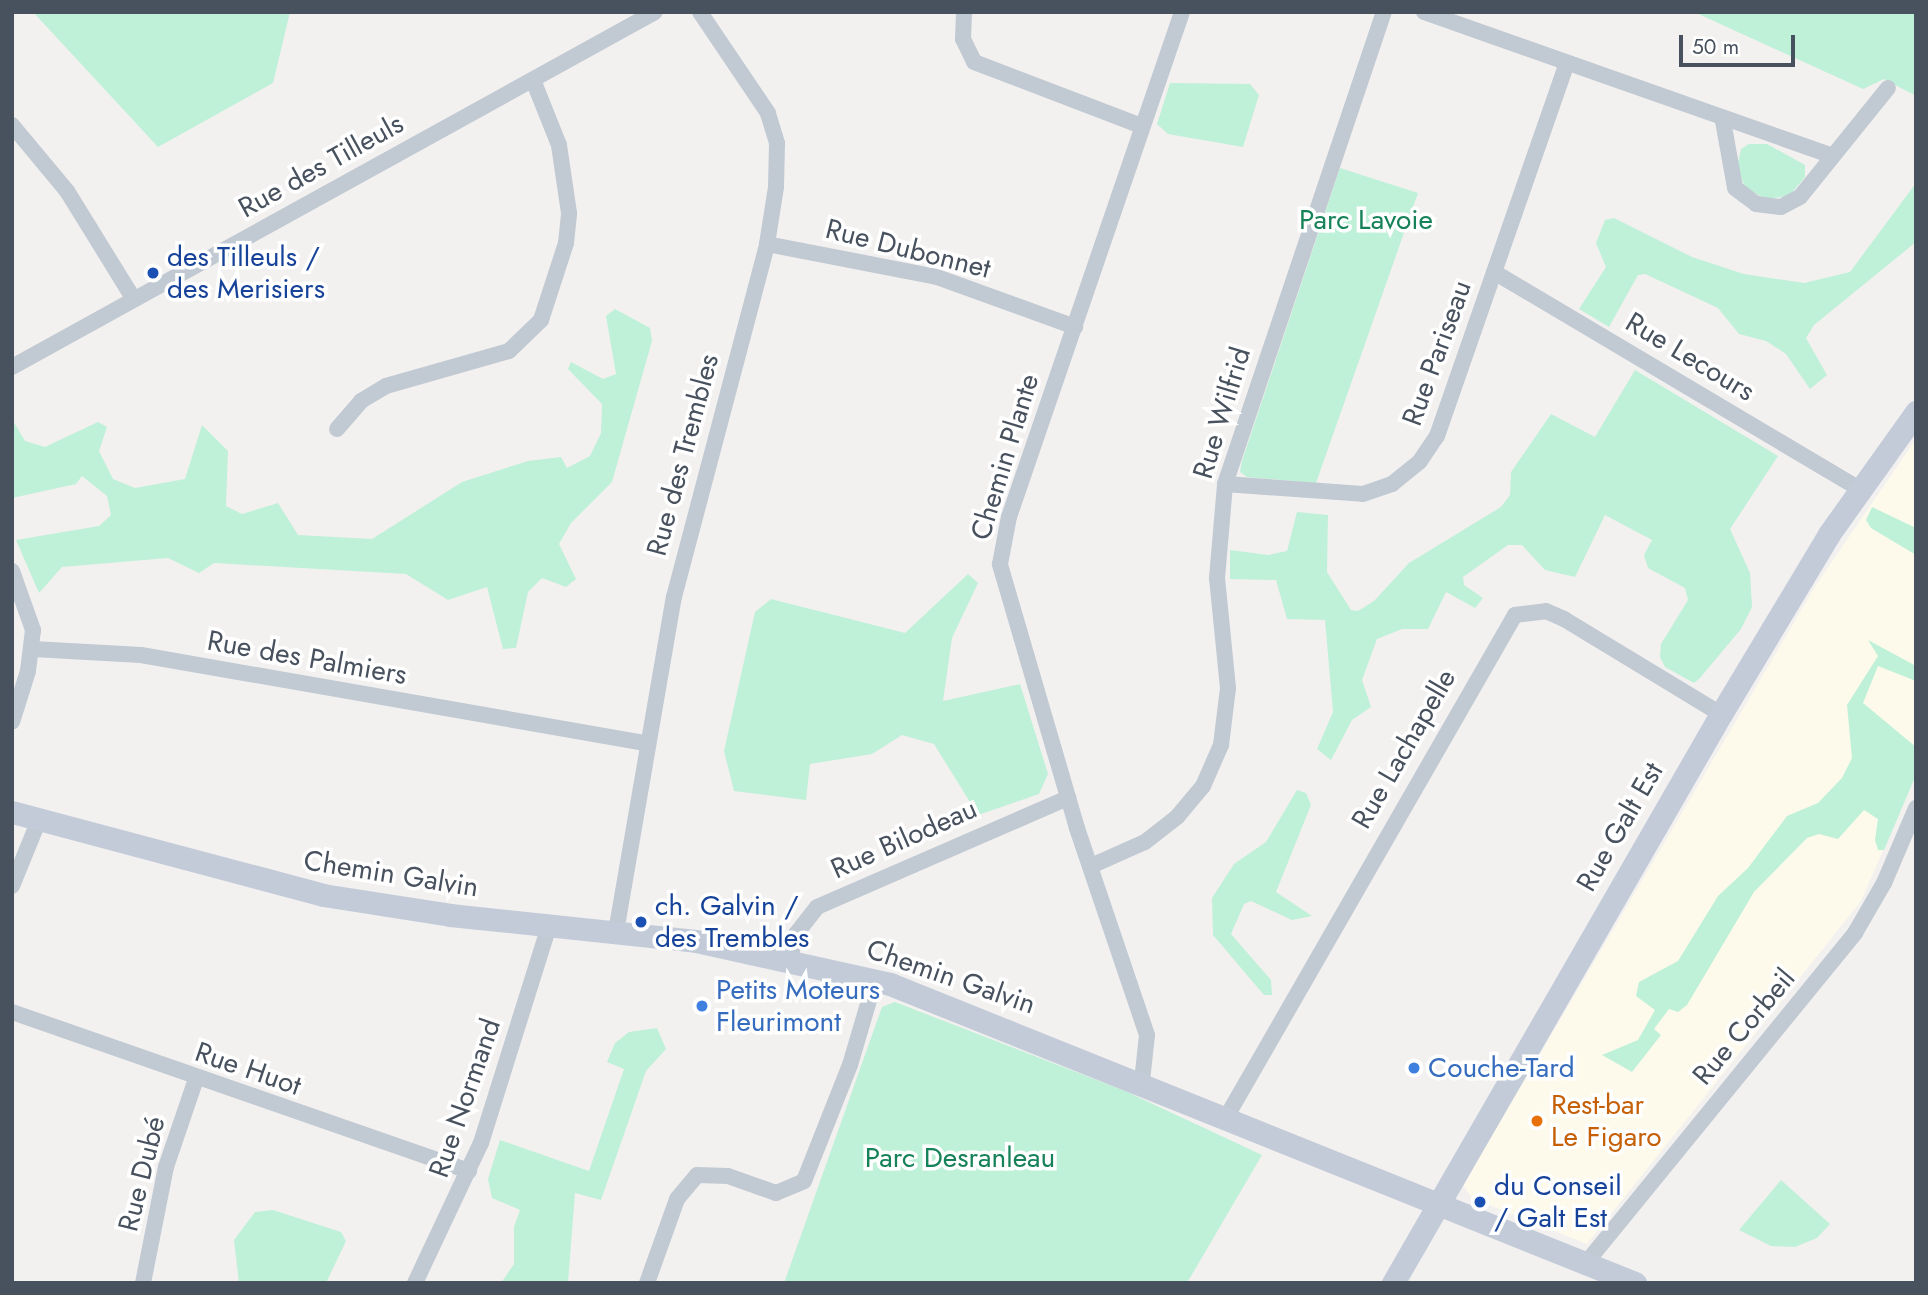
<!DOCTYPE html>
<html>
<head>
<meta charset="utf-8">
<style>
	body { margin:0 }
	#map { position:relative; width:1928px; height:1295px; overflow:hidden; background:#f3f1f0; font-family:Jost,sans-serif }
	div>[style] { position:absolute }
	.commercial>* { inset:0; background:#fdfaeb }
	.green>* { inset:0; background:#bff0d8 }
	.street>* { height:16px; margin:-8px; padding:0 8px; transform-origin:8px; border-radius:8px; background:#c1c9d2 }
	.secondary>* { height:23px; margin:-11.5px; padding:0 11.5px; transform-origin:11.5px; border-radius:11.5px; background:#c3cbd9 }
	.dots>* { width:19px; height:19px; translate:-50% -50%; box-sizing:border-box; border:4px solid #fff; border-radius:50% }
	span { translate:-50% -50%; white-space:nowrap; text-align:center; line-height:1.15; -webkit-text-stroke:7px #fff; paint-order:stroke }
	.street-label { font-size:28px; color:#48515e }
	.park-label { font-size:28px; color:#168259 }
	.transit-label { font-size:28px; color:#164399 }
	.left { translate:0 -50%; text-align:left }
	.shop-label { font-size:28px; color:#366cbe }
	.food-label { font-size:28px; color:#c56008 }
	.frame { position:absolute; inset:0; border:14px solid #48515e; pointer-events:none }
	.scale { position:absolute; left:1679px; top:35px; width:116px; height:32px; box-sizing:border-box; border:4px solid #48515e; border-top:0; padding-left:9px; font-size:21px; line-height:24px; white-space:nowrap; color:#48515e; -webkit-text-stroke:5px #fff; paint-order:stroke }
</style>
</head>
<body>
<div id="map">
	<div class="commercial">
		<div style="clip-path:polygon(1916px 439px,1916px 775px,1861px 901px,1587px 1244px,1472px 1198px,1463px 1185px,1816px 585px)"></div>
	</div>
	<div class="green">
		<div style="clip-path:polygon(33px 12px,290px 12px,273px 83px,158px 147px)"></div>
		<div style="clip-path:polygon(1694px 12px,1916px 12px,1916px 96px,1884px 79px,1863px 89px)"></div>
		<div style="clip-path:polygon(1170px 83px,1250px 84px,1259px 95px,1243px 147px,1168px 134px,1157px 124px)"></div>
		<div style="clip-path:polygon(1749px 144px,1767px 144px,1805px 165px,1805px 177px,1789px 196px,1765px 199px,1745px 187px,1737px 168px,1741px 149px)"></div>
		<div style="clip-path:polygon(1340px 168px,1418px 193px,1316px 483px,1247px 477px,1240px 472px,1242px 461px)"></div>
		<div style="clip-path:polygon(1916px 183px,1916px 242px,1814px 325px,1806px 338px,1827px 375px,1810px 389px,1786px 354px,1766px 341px,1739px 334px,1718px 308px,1645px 274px,1638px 275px,1609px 327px,1579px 309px,1606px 267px,1596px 243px,1605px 220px,1614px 218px,1692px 257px,1744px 274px,1804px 283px,1850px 272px)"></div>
		<div style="clip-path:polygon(615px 309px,650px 328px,652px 341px,612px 482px,571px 523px,559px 544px,576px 579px,566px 587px,542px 578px,528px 592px,516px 648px,503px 649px,487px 587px,448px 600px,406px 574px,214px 563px,199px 573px,168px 558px,62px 567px,39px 593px,16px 540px,99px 526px,111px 515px,107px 496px,82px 476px,76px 484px,12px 498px,12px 419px,25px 441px,45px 447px,98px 422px,107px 427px,99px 451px,113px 479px,135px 488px,185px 479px,202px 425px,228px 451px,226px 506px,242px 514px,278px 503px,298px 535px,372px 539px,462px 482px,528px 461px,561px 457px,567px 468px,590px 456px,601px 433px,602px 404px,568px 369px,571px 362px,603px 379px,616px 374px,606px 316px)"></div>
		<div style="clip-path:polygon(1635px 370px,1778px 456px,1730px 529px,1750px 573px,1752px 607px,1741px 629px,1700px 678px,1694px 683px,1665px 667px,1660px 657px,1661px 644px,1688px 600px,1685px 588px,1648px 568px,1644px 555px,1652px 540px,1605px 515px,1575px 577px,1545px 570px,1522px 545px,1508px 545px,1463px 577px,1464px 585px,1483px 598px,1475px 608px,1446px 592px,1428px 629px,1402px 629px,1377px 639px,1362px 680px,1371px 707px,1352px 720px,1331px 760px,1317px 749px,1333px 712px,1325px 620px,1287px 619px,1276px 580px,1230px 579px,1230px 550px,1268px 555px,1287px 551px,1297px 512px,1328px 515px,1327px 572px,1351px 610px,1358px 611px,1374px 601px,1409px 563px,1501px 507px,1510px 495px,1511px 472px,1551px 414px,1595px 437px)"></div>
		<div style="clip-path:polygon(1872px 507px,1916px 528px,1916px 555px,1871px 528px,1866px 520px)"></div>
		<div style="clip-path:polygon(968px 574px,978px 583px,952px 638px,943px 701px,1020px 684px,1048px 774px,1039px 794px,978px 815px,934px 744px,902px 735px,872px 754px,810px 764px,806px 800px,734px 791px,724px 751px,755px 612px,771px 599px,905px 633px)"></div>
		<div style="clip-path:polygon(1868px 640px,1916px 666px,1916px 681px,1878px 666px,1863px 703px,1916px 747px,1916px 775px,1884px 850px,1878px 850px,1875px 840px,1878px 819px,1864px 810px,1838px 839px,1819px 834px,1807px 838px,1754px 892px,1687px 1005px,1678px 1012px,1669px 1009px,1654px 1029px,1661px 1035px,1632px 1072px,1602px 1055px,1638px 1040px,1655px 1010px,1636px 996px,1639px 982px,1678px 961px,1718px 896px,1748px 868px,1787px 816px,1818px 803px,1842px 778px,1852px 758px,1847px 705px,1878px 656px)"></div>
		<div style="clip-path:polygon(1297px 790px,1306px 793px,1311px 805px,1276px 892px,1312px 916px,1292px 920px,1251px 901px,1244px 904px,1231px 934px,1271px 980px,1272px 995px,1264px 995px,1213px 935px,1212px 898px,1234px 864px,1266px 842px)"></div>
		<div style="clip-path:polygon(895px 1002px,1125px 1091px,1262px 1155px,1187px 1283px,784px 1283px,882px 1007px)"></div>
		<div style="clip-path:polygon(657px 1028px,666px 1049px,646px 1071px,601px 1200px,575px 1193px,568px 1283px,501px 1283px,514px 1264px,514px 1227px,520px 1210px,492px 1198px,488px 1179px,500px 1140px,589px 1171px,624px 1069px,607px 1062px,615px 1043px,629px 1032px)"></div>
		<div style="clip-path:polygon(1781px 1180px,1830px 1224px,1817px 1238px,1795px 1247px,1771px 1246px,1739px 1230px)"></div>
		<div style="clip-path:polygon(273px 1210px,341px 1232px,346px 1241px,326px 1283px,239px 1283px,234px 1240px,255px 1212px)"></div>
	</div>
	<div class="street">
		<div style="left:964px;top:12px;width:27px;rotate:92deg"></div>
		<div style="left:963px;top:39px;width:25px;rotate:64deg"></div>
		<div style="left:974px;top:62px;width:180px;rotate:20.9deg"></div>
		<div style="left:1424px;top:12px;width:430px;rotate:19.4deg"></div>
		<div style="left:1723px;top:121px;width:68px;rotate:79.8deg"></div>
		<div style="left:1735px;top:188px;width:26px;rotate:37deg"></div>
		<div style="left:1756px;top:204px;width:25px;rotate:7deg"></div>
		<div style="left:1781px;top:207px;width:21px;rotate:-28deg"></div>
		<div style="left:1800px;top:197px;width:140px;rotate:-51.1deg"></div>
		<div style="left:12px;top:125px;width:86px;rotate:50.2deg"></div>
		<div style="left:67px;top:191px;width:126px;rotate:58.3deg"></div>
		<div style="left:767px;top:244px;width:173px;rotate:11deg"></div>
		<div style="left:937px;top:277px;width:147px;rotate:19.9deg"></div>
		<div style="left:1494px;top:272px;width:423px;rotate:30.7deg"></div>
		<div style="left:12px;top:367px;width:734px;rotate:-28.9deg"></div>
		<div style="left:337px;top:429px;width:37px;rotate:-49deg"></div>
		<div style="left:361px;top:401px;width:29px;rotate:-31deg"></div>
		<div style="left:386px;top:386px;width:128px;rotate:-15.9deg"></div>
		<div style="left:509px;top:351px;width:45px;rotate:-44.1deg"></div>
		<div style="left:541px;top:320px;width:81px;rotate:-72deg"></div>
		<div style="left:566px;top:243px;width:30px;rotate:-84deg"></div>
		<div style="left:569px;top:213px;width:69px;rotate:-98.4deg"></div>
		<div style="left:559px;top:145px;width:70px;rotate:-111.8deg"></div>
		<div style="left:1225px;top:484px;width:138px;rotate:4.1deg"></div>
		<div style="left:1363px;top:494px;width:31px;rotate:-19deg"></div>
		<div style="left:1392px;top:484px;width:36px;rotate:-39deg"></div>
		<div style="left:1420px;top:461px;width:30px;rotate:-56deg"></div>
		<div style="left:1437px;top:436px;width:392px;rotate:-70.8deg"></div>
		<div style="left:12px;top:571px;width:63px;rotate:70.4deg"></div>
		<div style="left:33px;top:630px;width:41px;rotate:97deg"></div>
		<div style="left:28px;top:671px;width:53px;rotate:107.4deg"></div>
		<div style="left:33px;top:649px;width:108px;rotate:3.2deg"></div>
		<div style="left:141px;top:655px;width:512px;rotate:9.9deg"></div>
		<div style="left:1091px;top:866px;width:59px;rotate:-24deg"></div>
		<div style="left:1145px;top:842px;width:41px;rotate:-38deg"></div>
		<div style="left:1177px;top:817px;width:40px;rotate:-50deg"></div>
		<div style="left:1203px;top:786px;width:45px;rotate:-66.3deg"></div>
		<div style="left:1221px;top:745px;width:57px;rotate:-83deg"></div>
		<div style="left:1228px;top:688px;width:111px;rotate:-95.7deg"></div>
		<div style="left:1217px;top:578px;width:94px;rotate:-85.1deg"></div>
		<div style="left:1225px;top:484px;width:498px;rotate:-71.4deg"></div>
		<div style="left:12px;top:886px;width:71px;rotate:-67.8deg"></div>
		<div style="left:616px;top:932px;width:340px;rotate:-80.2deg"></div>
		<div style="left:674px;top:597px;width:365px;rotate:-75.2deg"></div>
		<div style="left:767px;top:244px;width:58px;rotate:-81deg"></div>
		<div style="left:776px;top:187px;width:44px;rotate:-88.7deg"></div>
		<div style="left:777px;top:143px;width:31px;rotate:-107deg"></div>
		<div style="left:768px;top:113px;width:122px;rotate:-124deg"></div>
		<div style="left:790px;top:958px;width:25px;rotate:-76deg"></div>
		<div style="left:796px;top:934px;width:34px;rotate:-52deg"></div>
		<div style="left:817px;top:907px;width:274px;rotate:-23.5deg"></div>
		<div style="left:12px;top:1012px;width:484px;rotate:19.2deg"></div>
		<div style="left:1142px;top:1081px;width:46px;rotate:-83.8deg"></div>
		<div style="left:1147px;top:1035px;width:219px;rotate:-108.7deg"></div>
		<div style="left:1077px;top:828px;width:275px;rotate:-106.3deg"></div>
		<div style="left:1000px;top:564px;width:48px;rotate:-79.2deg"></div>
		<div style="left:1009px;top:517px;width:534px;rotate:-71.09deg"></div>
		<div style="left:1227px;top:1116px;width:578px;rotate:-60.11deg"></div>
		<div style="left:1515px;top:615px;width:31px;rotate:-7deg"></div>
		<div style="left:1546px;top:611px;width:20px;rotate:24deg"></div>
		<div style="left:1564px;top:619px;width:184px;rotate:31.2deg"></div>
		<div style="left:1586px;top:1263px;width:426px;rotate:-50.8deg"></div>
		<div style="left:1855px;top:933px;width:58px;rotate:-59.9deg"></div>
		<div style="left:1884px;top:883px;width:82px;rotate:-66.9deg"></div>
		<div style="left:143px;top:1283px;width:118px;rotate:-78.8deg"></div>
		<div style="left:166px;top:1167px;width:93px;rotate:-71.2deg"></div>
		<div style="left:415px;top:1283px;width:155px;rotate:-64.8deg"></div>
		<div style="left:481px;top:1143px;width:227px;rotate:-72.6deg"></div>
		<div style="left:647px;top:1283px;width:89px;rotate:-70.3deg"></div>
		<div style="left:677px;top:1199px;width:31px;rotate:-50deg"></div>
		<div style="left:697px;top:1175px;width:31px;rotate:2deg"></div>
		<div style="left:728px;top:1176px;width:51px;rotate:19.5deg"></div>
		<div style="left:776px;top:1193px;width:30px;rotate:-23deg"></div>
		<div style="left:804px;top:1181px;width:125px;rotate:-68.4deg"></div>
		<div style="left:850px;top:1065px;width:89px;rotate:-73.6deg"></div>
	</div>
	<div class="secondary">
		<div style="left:12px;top:812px;width:322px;rotate:14.9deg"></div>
		<div style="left:323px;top:895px;width:129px;rotate:8.9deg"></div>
		<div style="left:450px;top:915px;width:247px;rotate:6deg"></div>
		<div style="left:696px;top:941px;width:199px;rotate:12.5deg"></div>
		<div style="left:890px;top:984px;width:803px;rotate:21.87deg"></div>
		<div style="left:1393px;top:1283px;width:657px;rotate:-60.04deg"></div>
		<div style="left:1721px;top:714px;width:210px;rotate:-59deg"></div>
		<div style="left:1829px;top:534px;width:150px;rotate:-54.5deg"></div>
	</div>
	<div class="dots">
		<div style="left:153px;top:273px;background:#1a4fb4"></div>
		<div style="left:641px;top:922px;background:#1a4fb4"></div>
		<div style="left:702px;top:1006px;background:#3f7fe0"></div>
		<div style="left:1414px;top:1068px;background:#3f7fe0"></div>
		<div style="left:1537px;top:1121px;background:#e8710a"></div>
		<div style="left:1480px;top:1202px;background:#1a4fb4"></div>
	</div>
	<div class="street-label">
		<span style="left:321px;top:166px;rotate:-29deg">Rue des Tilleuls</span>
		<span style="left:908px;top:249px;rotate:14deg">Rue Dubonnet</span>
		<span style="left:1437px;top:353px;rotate:-70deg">Rue Pariseau</span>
		<span style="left:1690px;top:357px;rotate:31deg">Rue Lecours</span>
		<span style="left:1222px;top:413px;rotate:-73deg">Rue Wilfrid</span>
		<span style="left:683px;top:455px;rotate:-75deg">Rue des Trembles</span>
		<span style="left:1005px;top:457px;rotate:-73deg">Chemin Plante</span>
		<span style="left:307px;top:658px;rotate:10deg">Rue des Palmiers</span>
		<span style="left:1404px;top:749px;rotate:-60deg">Rue Lachapelle</span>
		<span style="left:1620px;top:827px;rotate:-60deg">Rue Galt Est</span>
		<span style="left:904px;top:839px;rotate:-24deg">Rue Bilodeau</span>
		<span style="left:391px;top:874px;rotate:9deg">Chemin Galvin</span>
		<span style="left:951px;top:977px;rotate:19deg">Chemin Galvin</span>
		<span style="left:1744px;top:1027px;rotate:-50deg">Rue Corbeil</span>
		<span style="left:248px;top:1069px;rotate:19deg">Rue Huot</span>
		<span style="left:465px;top:1098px;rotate:-71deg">Rue Normand</span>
		<span style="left:142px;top:1174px;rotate:-76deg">Rue Dubé</span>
	</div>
	<div class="park-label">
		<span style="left:1366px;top:220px">Parc Lavoie</span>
		<span style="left:960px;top:1158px">Parc Desranleau</span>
	</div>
	<div class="transit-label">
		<span class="left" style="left:167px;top:273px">des Tilleuls /<br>des Merisiers</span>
		<span class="left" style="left:655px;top:922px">ch. Galvin /<br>des Trembles</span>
		<span class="left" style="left:1494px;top:1202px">du Conseil<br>/ Galt Est</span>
	</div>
	<div class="shop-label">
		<span class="left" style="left:716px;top:1006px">Petits Moteurs<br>Fleurimont</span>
		<span class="left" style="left:1428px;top:1068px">Couche-Tard</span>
	</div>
	<div class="food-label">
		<span class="left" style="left:1551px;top:1121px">Rest-bar<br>Le Figaro</span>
	</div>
	<div class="frame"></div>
	<div class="scale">50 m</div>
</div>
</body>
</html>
